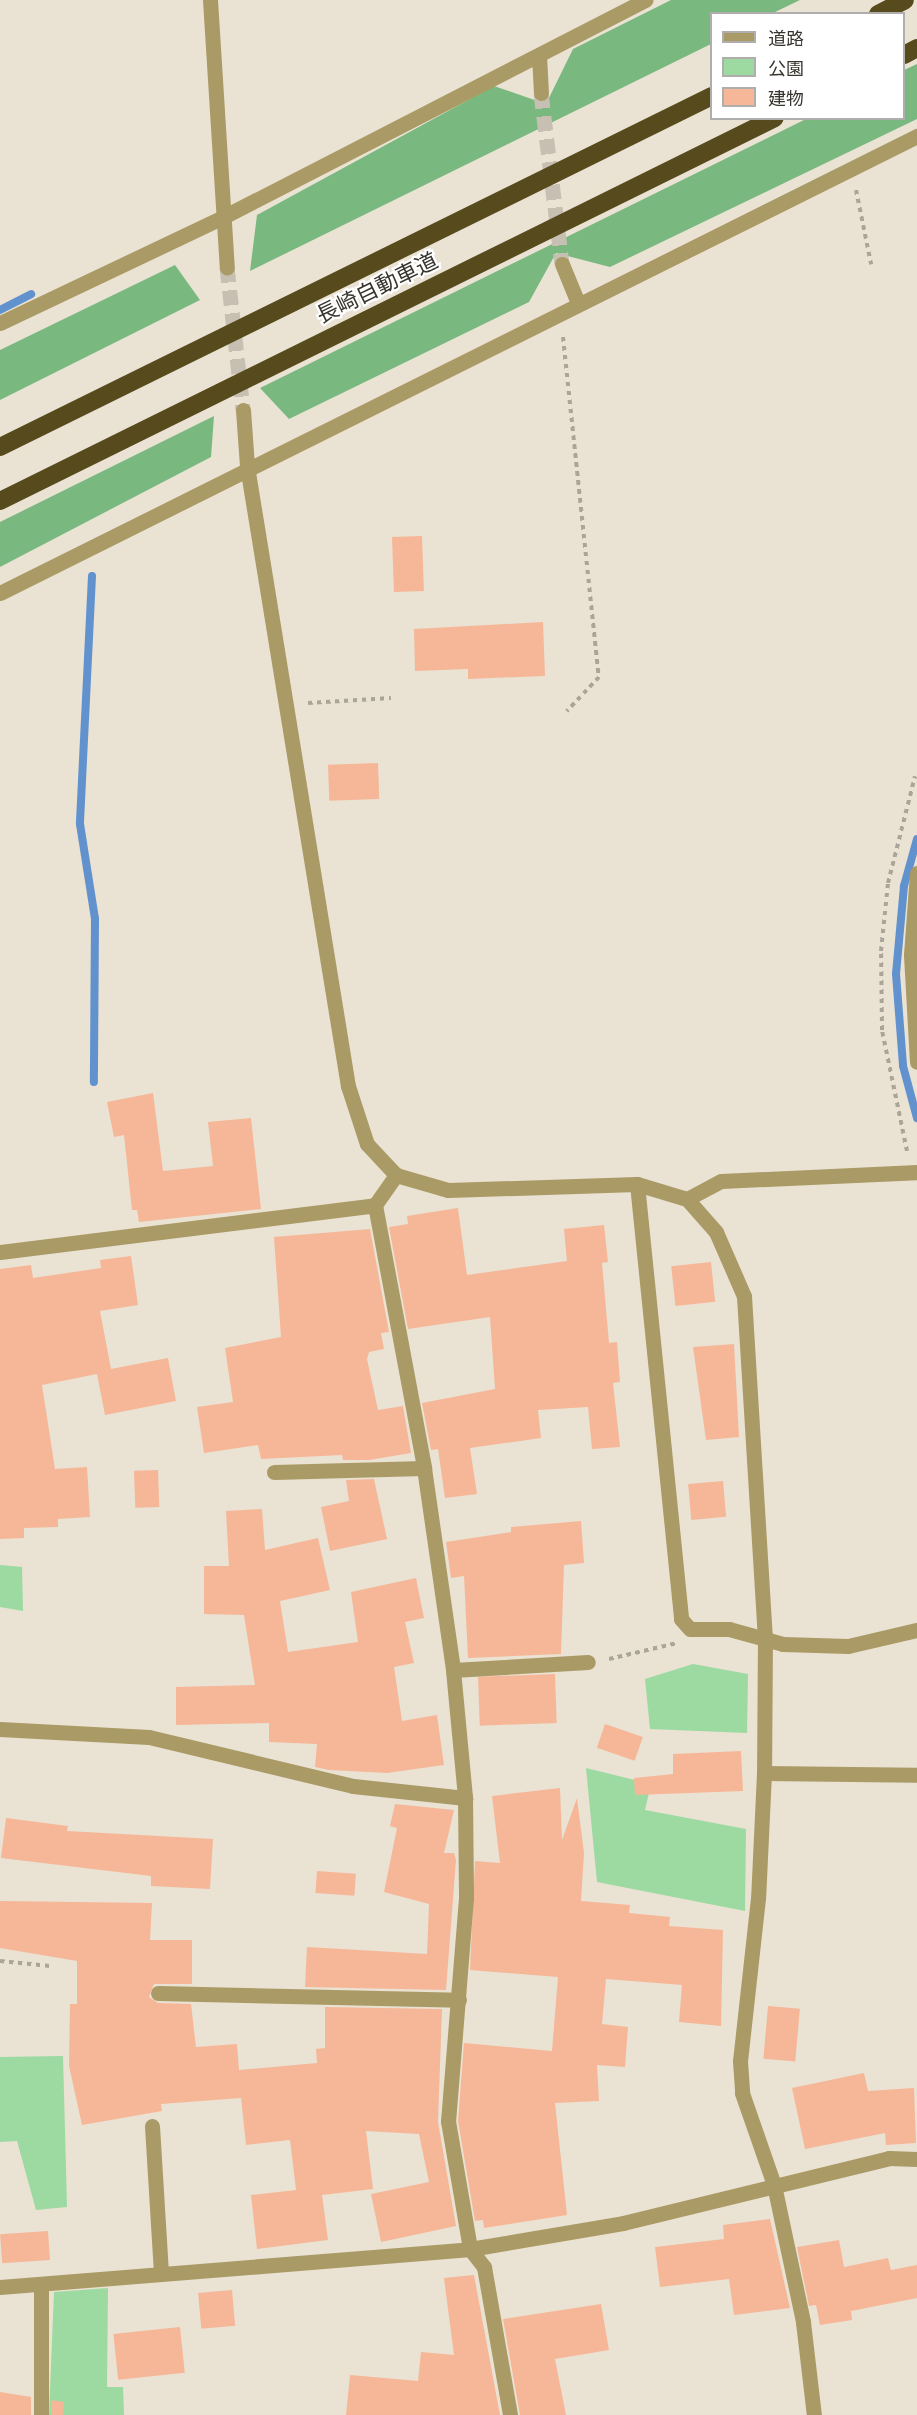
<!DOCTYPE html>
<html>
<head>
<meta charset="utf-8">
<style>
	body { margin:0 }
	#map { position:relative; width:917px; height:2415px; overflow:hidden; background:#eae2d3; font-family:Cabin,"Noto Sans JP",sans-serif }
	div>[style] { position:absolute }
	.green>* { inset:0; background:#9cdaa1 }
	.forest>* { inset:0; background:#79b980 }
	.stream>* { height:8px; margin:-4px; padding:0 4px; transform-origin:4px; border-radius:4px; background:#6192ce }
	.building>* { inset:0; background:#f6b798; transform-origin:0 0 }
	.minor-tunnel>* { height:15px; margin-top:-7.5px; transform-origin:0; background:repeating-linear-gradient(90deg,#c6bfb2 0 15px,transparent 0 23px) }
	.path>* { height:4px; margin-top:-2px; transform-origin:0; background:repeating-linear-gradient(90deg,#aba599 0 4.5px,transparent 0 9px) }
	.minor>* { height:15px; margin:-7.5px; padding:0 7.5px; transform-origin:7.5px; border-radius:7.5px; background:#aa9a65 }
	.highway>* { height:18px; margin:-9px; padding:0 9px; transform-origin:9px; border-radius:9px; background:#574a1c }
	span { translate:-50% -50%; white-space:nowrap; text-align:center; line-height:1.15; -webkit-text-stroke:4.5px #fff; paint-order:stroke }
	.street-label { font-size:22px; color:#38352f }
	.legend { position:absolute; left:710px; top:12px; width:195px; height:108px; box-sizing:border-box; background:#fff; border:2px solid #afaeac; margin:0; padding:8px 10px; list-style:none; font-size:18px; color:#38352f }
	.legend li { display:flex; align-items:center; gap:12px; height:30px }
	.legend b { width:30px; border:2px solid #afaeac }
</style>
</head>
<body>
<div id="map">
	<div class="green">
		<div style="clip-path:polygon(0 1565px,22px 1567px,23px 1611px,0 1607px)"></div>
		<div style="clip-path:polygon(693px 1664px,748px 1674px,747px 1733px,650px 1729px,645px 1679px)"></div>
		<div style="clip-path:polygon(586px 1768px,651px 1784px,645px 1810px,746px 1829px,745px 1911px,597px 1882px)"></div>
		<div style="clip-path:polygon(63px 2056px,67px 2207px,36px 2210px,17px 2141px,0 2142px,0 2057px)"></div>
		<div style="clip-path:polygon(108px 2288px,107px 2387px,123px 2387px,124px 2415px,49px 2415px,54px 2292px)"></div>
	</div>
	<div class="forest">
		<div style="clip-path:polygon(671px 0,800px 0,773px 13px,712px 14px,711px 44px,250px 271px,257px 215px,494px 86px,546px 104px,573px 49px)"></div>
		<div style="clip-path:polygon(917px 64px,917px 119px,610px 267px,556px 253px,529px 302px,289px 419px,260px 388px,806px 119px,904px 118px,904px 70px)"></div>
		<div style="clip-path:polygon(175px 265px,200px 300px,0 400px,0 350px)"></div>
		<div style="clip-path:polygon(214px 416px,211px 457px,0 567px,0 522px)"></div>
	</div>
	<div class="stream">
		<div style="left:0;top:310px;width:35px;rotate:-27deg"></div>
		<div style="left:92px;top:576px;width:248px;rotate:92.8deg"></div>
		<div style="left:80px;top:824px;width:96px;rotate:81deg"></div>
		<div style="left:95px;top:919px;width:163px;rotate:90.4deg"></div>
		<div style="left:917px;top:839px;width:49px;rotate:105.5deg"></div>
		<div style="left:904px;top:886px;width:88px;rotate:95.2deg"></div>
		<div style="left:896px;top:974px;width:92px;rotate:85.6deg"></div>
		<div style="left:903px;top:1066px;width:54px;rotate:74.9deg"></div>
	</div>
	<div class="building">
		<div style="left:422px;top:536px;width:55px;height:30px;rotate:88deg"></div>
		<div style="clip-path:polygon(543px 622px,545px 676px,468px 679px,468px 669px,415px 671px,414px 629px)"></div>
		<div style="left:378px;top:763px;width:36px;height:50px;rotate:88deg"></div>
		<div style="clip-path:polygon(153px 1093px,163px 1171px,213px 1166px,208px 1122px,251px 1118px,261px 1209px,139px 1222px,137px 1210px,132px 1210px,124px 1135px,114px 1137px,107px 1102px)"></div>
		<div style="clip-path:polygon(458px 1208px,467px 1275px,567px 1261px,564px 1229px,604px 1225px,608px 1262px,602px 1263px,609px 1343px,617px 1342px,620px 1382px,613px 1383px,620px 1447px,592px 1449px,588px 1407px,538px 1410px,541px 1438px,470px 1448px,477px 1494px,445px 1498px,438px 1449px,431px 1450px,422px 1403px,495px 1389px,490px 1317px,408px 1329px,389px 1227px,408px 1224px,407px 1216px)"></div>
		<div style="clip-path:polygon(370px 1229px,389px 1332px,381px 1333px,384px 1349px,369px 1352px,367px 1359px,378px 1410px,403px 1406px,411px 1453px,369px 1460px,343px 1460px,342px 1455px,261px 1459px,258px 1445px,204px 1453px,197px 1407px,233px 1402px,225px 1348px,281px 1337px,274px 1237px)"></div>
		<div style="clip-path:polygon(131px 1256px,138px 1305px,100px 1311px,111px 1369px,168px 1358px,176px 1401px,105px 1415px,97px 1374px,42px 1385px,55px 1469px,87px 1467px,90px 1517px,58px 1519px,58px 1527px,24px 1528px,24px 1538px,0 1539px,0 1269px,31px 1265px,33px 1278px,101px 1268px,100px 1260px)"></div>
		<div style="left:711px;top:1262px;width:40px;height:40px;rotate:84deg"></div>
		<div style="clip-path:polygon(734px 1344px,739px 1437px,706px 1440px,693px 1347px)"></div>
		<div style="left:158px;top:1470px;width:37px;height:24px;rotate:88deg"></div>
		<div style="clip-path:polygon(374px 1479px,387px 1539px,330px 1551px,321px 1507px,349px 1501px,346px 1480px)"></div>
		<div style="left:723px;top:1481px;width:36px;height:35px;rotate:85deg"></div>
		<div style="clip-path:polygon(262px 1509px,265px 1550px,318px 1538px,330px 1590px,280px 1601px,288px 1652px,358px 1642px,351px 1592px,416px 1578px,424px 1618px,405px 1622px,414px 1663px,394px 1667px,402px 1721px,437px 1715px,444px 1765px,387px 1773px,329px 1770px,315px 1767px,317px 1744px,269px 1742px,269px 1723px,176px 1725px,176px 1687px,255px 1685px,244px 1615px,204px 1614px,204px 1566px,229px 1566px,226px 1511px)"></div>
		<div style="clip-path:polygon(581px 1521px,584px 1563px,564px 1565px,561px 1654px,468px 1658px,464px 1576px,451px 1578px,446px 1542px,511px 1532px,511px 1527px)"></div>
		<div style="left:555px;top:1674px;width:49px;height:77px;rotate:88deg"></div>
		<div style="left:605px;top:1724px;width:40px;height:25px;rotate:19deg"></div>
		<div style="clip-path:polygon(741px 1751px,743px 1791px,635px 1795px,634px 1778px,673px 1774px,673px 1754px)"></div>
		<div style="clip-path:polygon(560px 1788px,562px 1840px,577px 1798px,584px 1853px,581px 1901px,630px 1905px,629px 1913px,670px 1917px,669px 1926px,723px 1930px,721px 2026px,679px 2022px,682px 1985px,606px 1979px,602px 2024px,628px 2027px,625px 2067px,597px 2065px,599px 2101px,555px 2103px,567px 2215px,484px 2228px,483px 2220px,475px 2221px,458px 2121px,464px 2043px,552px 2051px,558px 1977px,470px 1970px,475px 1861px,500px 1863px,492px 1796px)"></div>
		<div style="clip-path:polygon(395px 1804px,454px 1810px,444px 1853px,454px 1853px,456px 1860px,446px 1990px,305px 1987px,307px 1947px,427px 1954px,429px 1904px,384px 1892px,397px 1828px,390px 1826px)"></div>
		<div style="clip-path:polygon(6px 1818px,68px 1826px,67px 1831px,213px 1839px,210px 1889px,151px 1886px,151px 1876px,1px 1858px)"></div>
		<div style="left:317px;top:1871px;width:39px;height:22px;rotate:4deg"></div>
		<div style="clip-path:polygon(0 1901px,152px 1903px,150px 1940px,192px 1940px,192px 1984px,154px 1984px,149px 1997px,158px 2003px,191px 2004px,196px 2047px,237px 2044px,239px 2070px,317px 2063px,316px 2049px,325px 2048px,325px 2007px,442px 2009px,438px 2122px,456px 2226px,381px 2242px,371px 2194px,429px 2182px,419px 2134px,366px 2131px,373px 2189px,322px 2195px,328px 2240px,257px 2249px,251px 2195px,296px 2190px,290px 2140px,246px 2145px,241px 2098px,161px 2104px,162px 2111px,82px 2125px,69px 2066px,70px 2004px,77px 2004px,77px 1961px,0 1948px)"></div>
		<div style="left:768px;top:2006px;width:32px;height:53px;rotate:5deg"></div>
		<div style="clip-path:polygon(864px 2073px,868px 2091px,914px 2088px,916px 2143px,886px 2145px,885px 2133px,805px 2149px,792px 2088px)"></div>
		<div style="clip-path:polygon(770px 2219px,790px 2308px,734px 2315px,729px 2279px,660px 2287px,655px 2247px,724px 2239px,723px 2225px)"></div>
		<div style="left:48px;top:2231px;width:29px;height:48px;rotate:86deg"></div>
		<div style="clip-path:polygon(839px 2240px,844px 2267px,888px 2258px,891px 2270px,917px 2265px,917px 2298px,851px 2311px,852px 2320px,820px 2325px,816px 2305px,809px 2306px,797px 2247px)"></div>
		<div style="clip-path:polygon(474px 2275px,500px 2415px,346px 2415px,350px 2375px,418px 2381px,421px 2352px,454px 2355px,444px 2278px)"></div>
		<div style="left:232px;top:2290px;width:36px;height:34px;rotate:85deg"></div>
		<div style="clip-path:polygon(601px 2304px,609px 2350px,555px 2359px,566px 2415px,520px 2415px,503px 2319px)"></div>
		<div style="left:180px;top:2327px;width:46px;height:67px;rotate:84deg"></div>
		<div style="clip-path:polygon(0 2392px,31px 2397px,31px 2415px,0 2415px)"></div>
		<div style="clip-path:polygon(51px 2400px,64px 2402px,63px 2415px,51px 2415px)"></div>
	</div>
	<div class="minor-tunnel">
		<div style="left:541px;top:93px;width:172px;rotate:83deg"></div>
		<div style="left:227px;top:267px;width:144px;rotate:83.6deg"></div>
	</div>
	<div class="path">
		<div style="left:856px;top:190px;width:76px;rotate:78.5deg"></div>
		<div style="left:563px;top:337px;width:342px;rotate:84deg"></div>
		<div style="left:599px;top:677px;width:47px;rotate:133.3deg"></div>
		<div style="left:308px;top:703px;width:83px;rotate:-3.4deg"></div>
		<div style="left:907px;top:1151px;width:124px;rotate:-101.7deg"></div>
		<div style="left:882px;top:1030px;width:79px;rotate:-90.7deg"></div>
		<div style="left:881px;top:951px;width:68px;rotate:-84.1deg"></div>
		<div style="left:888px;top:883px;width:110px;rotate:-75.8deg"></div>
		<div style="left:609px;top:1659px;width:70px;rotate:-13.2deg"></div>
		<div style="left:0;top:1961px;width:50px;rotate:5.7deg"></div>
	</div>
	<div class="minor">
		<div style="left:210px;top:0;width:268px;rotate:86.4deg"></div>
		<div style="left:539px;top:55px;width:38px;rotate:87deg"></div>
		<div style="left:562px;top:264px;width:42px;rotate:67.7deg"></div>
		<div style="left:0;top:323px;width:247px;rotate:-25.4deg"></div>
		<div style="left:223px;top:217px;width:475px;rotate:-27.2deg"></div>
		<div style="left:243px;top:410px;width:56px;rotate:85.9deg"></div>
		<div style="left:247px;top:466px;width:628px;rotate:80.75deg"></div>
		<div style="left:348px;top:1086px;width:61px;rotate:71.9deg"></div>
		<div style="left:367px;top:1144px;width:42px;rotate:46.9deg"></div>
		<div style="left:396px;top:1175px;width:54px;rotate:16.1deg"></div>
		<div style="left:448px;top:1190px;width:189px;rotate:-1.8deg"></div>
		<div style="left:637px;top:1184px;width:52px;rotate:16.7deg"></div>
		<div style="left:687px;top:1199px;width:44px;rotate:48.7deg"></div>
		<div style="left:716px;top:1232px;width:70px;rotate:66.4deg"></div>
		<div style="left:744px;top:1296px;width:341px;rotate:86.5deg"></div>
		<div style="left:765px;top:1636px;width:137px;rotate:90.4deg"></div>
		<div style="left:764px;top:1773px;width:125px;rotate:92.7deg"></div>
		<div style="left:758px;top:1898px;width:164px;rotate:96.3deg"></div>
		<div style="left:740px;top:2061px;width:32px;rotate:86deg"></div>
		<div style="left:742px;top:2093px;width:97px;rotate:70.8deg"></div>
		<div style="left:774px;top:2185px;width:140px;rotate:78deg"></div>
		<div style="left:803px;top:2322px;width:94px;rotate:83.3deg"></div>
		<div style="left:0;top:593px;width:1025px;rotate:-26.49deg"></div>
		<div style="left:917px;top:873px;width:82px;rotate:94.2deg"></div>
		<div style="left:911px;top:955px;width:107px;rotate:86.8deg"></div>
		<div style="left:637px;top:1184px;width:437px;rotate:84.2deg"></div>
		<div style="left:681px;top:1619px;width:13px;rotate:48deg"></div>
		<div style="left:690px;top:1629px;width:39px"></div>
		<div style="left:729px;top:1629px;width:56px;rotate:15.5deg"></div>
		<div style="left:783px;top:1644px;width:65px;rotate:1.8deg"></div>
		<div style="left:848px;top:1646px;width:71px;rotate:-13.1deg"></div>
		<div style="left:687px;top:1199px;width:38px;rotate:-28deg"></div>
		<div style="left:721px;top:1181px;width:196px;rotate:-2.6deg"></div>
		<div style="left:375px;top:1205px;width:268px;rotate:79.4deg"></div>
		<div style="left:424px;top:1468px;width:204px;rotate:81.8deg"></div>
		<div style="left:453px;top:1670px;width:129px;rotate:84.6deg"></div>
		<div style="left:465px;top:1798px;width:100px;rotate:89.4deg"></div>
		<div style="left:466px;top:1898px;width:224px;rotate:94.6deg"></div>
		<div style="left:448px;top:2121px;width:130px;rotate:80.2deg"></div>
		<div style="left:470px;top:2249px;width:23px;rotate:52deg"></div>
		<div style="left:484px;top:2267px;width:150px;rotate:80deg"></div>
		<div style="left:0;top:1252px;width:378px;rotate:-7.1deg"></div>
		<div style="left:375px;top:1205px;width:37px;rotate:-55deg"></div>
		<div style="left:274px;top:1472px;width:150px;rotate:-1.5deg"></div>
		<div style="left:453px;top:1670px;width:135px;rotate:-3.4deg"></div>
		<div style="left:0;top:1729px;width:149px;rotate:3.1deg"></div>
		<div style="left:149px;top:1737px;width:210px;rotate:13.5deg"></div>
		<div style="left:353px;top:1786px;width:113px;rotate:6.1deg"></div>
		<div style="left:764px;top:1773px;width:153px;rotate:0.7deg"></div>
		<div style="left:158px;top:1993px;width:301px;rotate:1.3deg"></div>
		<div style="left:152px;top:2126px;width:147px;rotate:86.5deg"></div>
		<div style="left:41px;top:2284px;width:131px;rotate:90deg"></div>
		<div style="left:0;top:2287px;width:472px;rotate:-4.6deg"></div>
		<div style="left:470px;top:2249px;width:155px;rotate:-9.6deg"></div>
		<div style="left:623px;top:2223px;width:274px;rotate:-13.7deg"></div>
		<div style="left:889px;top:2158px;width:28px;rotate:2deg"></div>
	</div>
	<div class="highway">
		<div style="left:878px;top:14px;width:30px;rotate:-27deg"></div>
		<div style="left:904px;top:55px;width:15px;rotate:-28deg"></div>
		<div style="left:0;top:447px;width:794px;rotate:-26.24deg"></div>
		<div style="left:0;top:501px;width:864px;rotate:-26.3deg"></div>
	</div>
	<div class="street-label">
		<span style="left:377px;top:288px;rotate:-26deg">長崎自動車道</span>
	</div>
	<ul class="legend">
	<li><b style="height:8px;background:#aa9a65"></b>道路</li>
	<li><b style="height:16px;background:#9cdaa1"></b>公園</li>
	<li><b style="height:16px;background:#f6b798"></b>建物</li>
	</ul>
</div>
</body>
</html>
